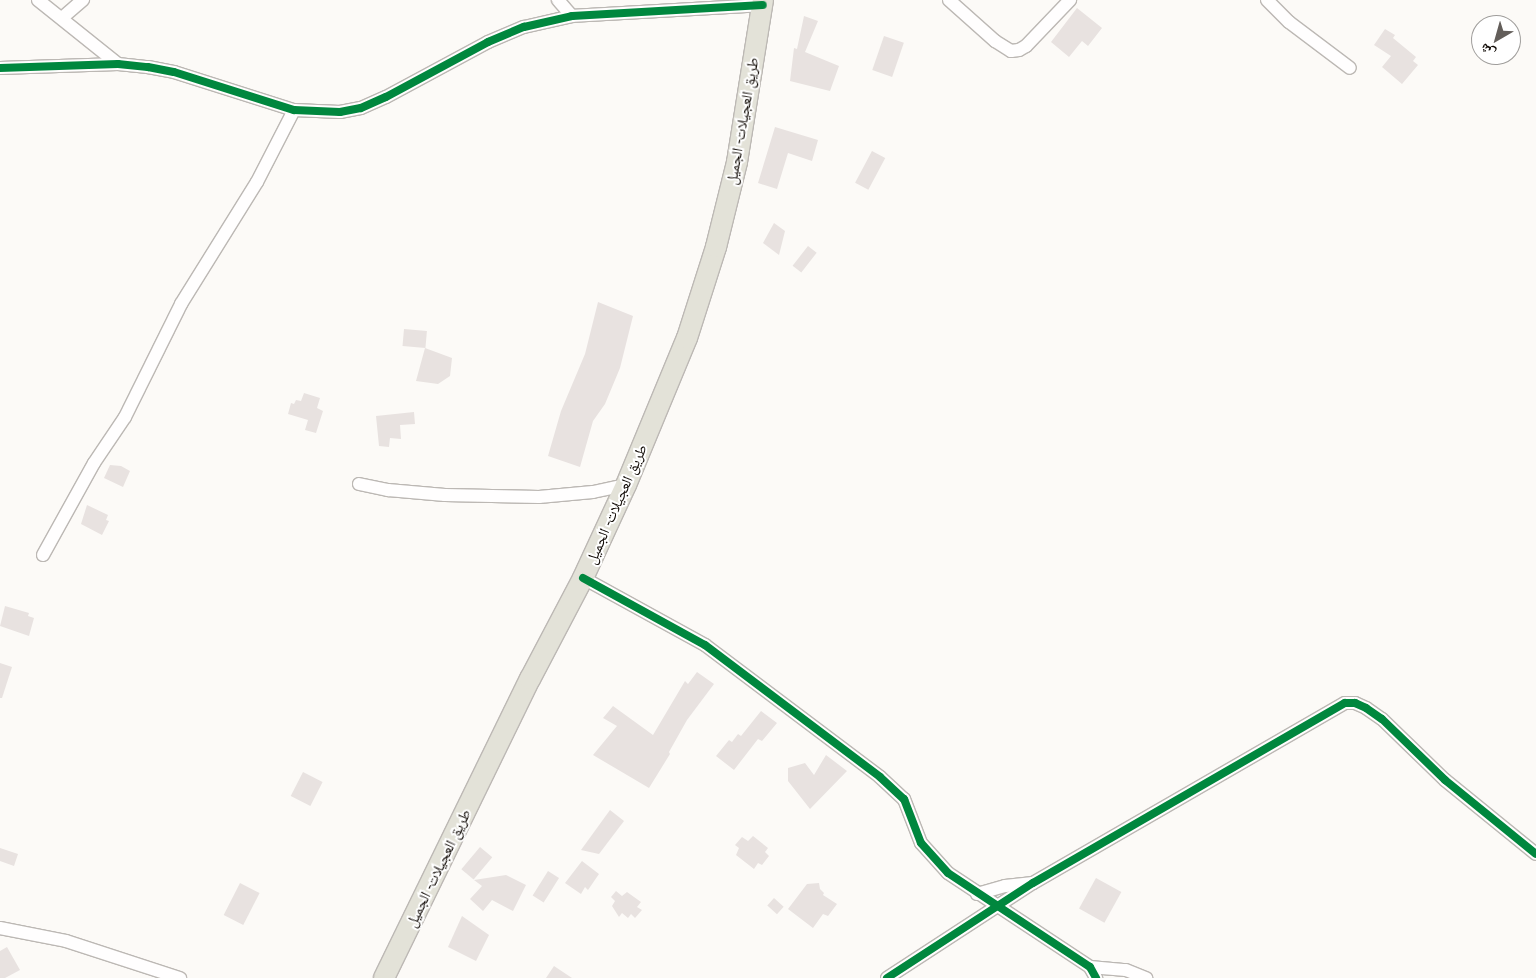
<!DOCTYPE html>
<html>
<head>
<meta charset="utf-8">
<style>
	body { margin:0 }
	#map { position:relative; width:1536px; height:978px; overflow:hidden; background:#fcfaf7; font-family:"PT Sans","Noto Naskh Arabic",sans-serif }
	div>[style] { position:absolute }
	.building>* { inset:0; background:#e8e2e0; transform-origin:0 0 }
	.roads { filter:drop-shadow(1px 0 #bcb8b4) drop-shadow(-1px 0 #bcb8b4) drop-shadow(0 1px #bcb8b4) drop-shadow(0 -1px #bcb8b4) }
	.minor>* { height:12px; margin:-6px; padding:0 6px; transform-origin:6px; border-radius:6px; background:#fffefe }
	.primary>* { height:20px; margin:-10px; padding:0 10px; transform-origin:10px; border-radius:10px; background:#e3e2d8 }
	.cycleway>* { height:8px; margin:-4px; padding:0 4px; transform-origin:4px; border-radius:4px; background:#00873e }
	span { translate:-50% -50%; white-space:nowrap; text-align:center; line-height:1.15; -webkit-text-stroke:4px #fff; paint-order:stroke }
	.street-label { font-size:15px; color:#100a05 }
	.north { position:absolute; left:1471px; top:15px; width:50px; height:50px; box-sizing:border-box; background:#fff; border:1px solid #9f9d9b; border-radius:50%; rotate:218deg; font-size:14px; font-weight:700; line-height:20px; text-align:center; color:#100a05 }
	.north::after { content:''; display:block; margin:auto; width:18px; height:22px; background:#635e5a; clip-path:polygon(50% 0,100% 100%,50% 72%,0 100%) }
</style>
</head>
<body>
<div id="map">
	<div class="building">
		<div style="clip-path:polygon(1077px 8px,1102px 28px,1088px 46px,1082px 41px,1069px 57px,1051px 42px)"></div>
		<div style="clip-path:polygon(804px 16px,818px 21px,805px 52px,839px 66px,830px 91px,790px 81px,794px 48px,797px 49px)"></div>
		<div style="clip-path:polygon(1385px 29px,1395px 35px,1393px 38px,1416px 57px,1413px 61px,1418px 65px,1402px 84px,1382px 67px,1391px 56px,1374px 45px)"></div>
		<div style="left:884px;top:36px;width:21px;height:36px;rotate:19deg"></div>
		<div style="clip-path:polygon(775px 127px,818px 140px,812px 161px,788px 153px,777px 189px,758px 183px)"></div>
		<div style="left:872px;top:151px;width:15px;height:36px;rotate:28deg"></div>
		<div style="clip-path:polygon(774px 223px,785px 231px,779px 255px,763px 243px)"></div>
		<div style="left:808px;top:246px;width:11px;height:25px;rotate:38deg"></div>
		<div style="clip-path:polygon(598px 302px,633px 316px,620px 368px,605px 404px,593px 421px,580px 467px,548px 456px,561px 411px,585px 354px)"></div>
		<div style="left:404px;top:329px;width:23px;height:17px;rotate:5deg"></div>
		<div style="clip-path:polygon(425px 348px,452px 358px,450px 376px,438px 384px,416px 381px)"></div>
		<div style="clip-path:polygon(304px 393px,320px 398px,317px 408px,323px 411px,316px 433px,305px 430px,308px 420px,288px 414px,291px 403px,294px 404px,296px 400px,301px 401px)"></div>
		<div style="clip-path:polygon(414px 412px,415px 424px,400px 425px,401px 439px,390px 438px,389px 447px,379px 446px,376px 416px)"></div>
		<div style="clip-path:polygon(110px 465px,121px 466px,130px 471px,123px 487px,104px 478px)"></div>
		<div style="clip-path:polygon(87px 505px,108px 515px,106px 520px,109px 521px,102px 535px,81px 524px)"></div>
		<div style="clip-path:polygon(5px 606px,29px 613px,28px 616px,34px 618px,29px 636px,0 626px)"></div>
		<div style="clip-path:polygon(0 663px,12px 667px,2px 698px,0 698px)"></div>
		<div style="clip-path:polygon(697px 672px,714px 684px,687px 720px,669px 752px,670px 754px,649px 788px,593px 755px,617px 726px,603px 718px,613px 706px,653px 735px,685px 681px,688px 684px)"></div>
		<div style="clip-path:polygon(761px 711px,777px 723px,762px 741px,758px 739px,734px 770px,716px 756px,729px 740px,732px 742px,738px 734px,741px 736px)"></div>
		<div style="clip-path:polygon(826px 755px,847px 771px,810px 809px,788px 781px,788px 768px,805px 763px,814px 775px)"></div>
		<div style="left:303px;top:772px;width:22px;height:27px;rotate:27deg"></div>
		<div style="clip-path:polygon(610px 810px,624px 821px,599px 854px,581px 850px)"></div>
		<div style="clip-path:polygon(753px 836px,768px 848px,765px 852px,769px 856px,762px 865px,758px 863px,754px 869px,736px 855px,739px 848px,735px 845px,742px 837px,748px 841px)"></div>
		<div style="left:480px;top:847px;width:16px;height:29px;rotate:40deg"></div>
		<div style="clip-path:polygon(0 848px,18px 854px,14px 866px,0 861px)"></div>
		<div style="clip-path:polygon(582px 861px,599px 874px,588px 890px,585px 887px,581px 894px,565px 883px)"></div>
		<div style="left:548px;top:871px;width:13px;height:29px;rotate:32deg"></div>
		<div style="clip-path:polygon(506px 875px,526px 885px,513px 911px,492px 900px,483px 911px,470px 899px,482px 886px,474px 880px)"></div>
		<div style="left:1096px;top:878px;width:29px;height:35px;rotate:29deg"></div>
		<div style="left:240px;top:883px;width:22px;height:36px;rotate:27deg"></div>
		<div style="clip-path:polygon(819px 883px,820px 889px,824px 893px,823px 895px,837px 904px,828px 916px,823px 914px,813px 928px,788px 909px,807px 884px)"></div>
		<div style="clip-path:polygon(616px 891px,622px 896px,627px 892px,641px 902px,637px 907px,642px 910px,635px 918px,631px 914px,628px 918px,622px 913px,619px 917px,612px 906px,615px 901px,611px 897px)"></div>
		<div style="left:774px;top:898px;width:13px;height:10px;rotate:42deg"></div>
		<div style="clip-path:polygon(462px 916px,489px 935px,476px 961px,448px 947px)"></div>
		<div style="clip-path:polygon(7px 947px,20px 970px,5px 978px,0 978px,0 951px)"></div>
		<div style="clip-path:polygon(554px 966px,572px 978px,546px 978px)"></div>
	</div>
	<div class="roads">
		<div class="minor">
			<div style="left:38px;top:0;width:102px;rotate:38.7deg"></div>
			<div style="left:558px;top:0;width:21px;rotate:49deg"></div>
			<div style="left:949px;top:0;width:62px;rotate:41.7deg"></div>
			<div style="left:995px;top:41px;width:19px;rotate:32deg"></div>
			<div style="left:1011px;top:51px;width:8px;rotate:-7deg"></div>
			<div style="left:1019px;top:50px;width:8px;rotate:-30deg"></div>
			<div style="left:1026px;top:46px;width:64px;rotate:-46.3deg"></div>
			<div style="left:1267px;top:0;width:31px;rotate:45deg"></div>
			<div style="left:1289px;top:22px;width:76px;rotate:37deg"></div>
			<div style="left:62px;top:18px;width:28px;rotate:-41deg"></div>
			<div style="left:0;top:68px;width:118px;rotate:-1.9deg"></div>
			<div style="left:118px;top:64px;width:30px;rotate:6deg"></div>
			<div style="left:148px;top:67px;width:26px;rotate:11deg"></div>
			<div style="left:174px;top:72px;width:126px;rotate:17.6deg"></div>
			<div style="left:294px;top:110px;width:46px;rotate:2.5deg"></div>
			<div style="left:340px;top:112px;width:21px;rotate:-11deg"></div>
			<div style="left:361px;top:108px;width:27px;rotate:-24deg"></div>
			<div style="left:386px;top:97px;width:116px;rotate:-28.3deg"></div>
			<div style="left:488px;top:42px;width:39px;rotate:-23deg"></div>
			<div style="left:524px;top:27px;width:49px;rotate:-12.9deg"></div>
			<div style="left:572px;top:16px;width:191px;rotate:-3.3deg"></div>
			<div style="left:359px;top:484px;width:30px;rotate:12deg"></div>
			<div style="left:388px;top:490px;width:57px;rotate:5deg"></div>
			<div style="left:445px;top:495px;width:94px;rotate:1.2deg"></div>
			<div style="left:539px;top:497px;width:54px;rotate:-5.3deg"></div>
			<div style="left:593px;top:492px;width:34px;rotate:-12deg"></div>
			<div style="left:43px;top:555px;width:105px;rotate:-61deg"></div>
			<div style="left:94px;top:463px;width:55px;rotate:-56deg"></div>
			<div style="left:125px;top:417px;width:126px;rotate:-63.6deg"></div>
			<div style="left:181px;top:304px;width:144px;rotate:-58.1deg"></div>
			<div style="left:257px;top:182px;width:81px;rotate:-62.8deg"></div>
			<div style="left:583px;top:578px;width:139px;rotate:28.8deg"></div>
			<div style="left:705px;top:645px;width:219px;rotate:37deg"></div>
			<div style="left:880px;top:777px;width:33px;rotate:43deg"></div>
			<div style="left:904px;top:799px;width:47px;rotate:68.9deg"></div>
			<div style="left:921px;top:843px;width:40px;rotate:48deg"></div>
			<div style="left:948px;top:873px;width:170px;rotate:33.5deg"></div>
			<div style="left:1090px;top:967px;width:13px;rotate:61deg"></div>
			<div style="left:977px;top:894px;width:29px;rotate:-16deg"></div>
			<div style="left:1005px;top:886px;width:28px;rotate:-6deg"></div>
			<div style="left:0;top:928px;width:67px;rotate:11.1deg"></div>
			<div style="left:66px;top:941px;width:120px;rotate:18deg"></div>
			<div style="left:1090px;top:967px;width:36px;rotate:5deg"></div>
			<div style="left:1126px;top:970px;width:22px;rotate:22deg"></div>
			<div style="left:887px;top:978px;width:174px;rotate:-33.1deg"></div>
			<div style="left:1033px;top:883px;width:360px;rotate:-30deg"></div>
			<div style="left:1345px;top:703px;width:10px"></div>
			<div style="left:1355px;top:703px;width:12px;rotate:24deg"></div>
			<div style="left:1366px;top:708px;width:19px;rotate:35deg"></div>
			<div style="left:1382px;top:719px;width:88px;rotate:44.1deg"></div>
			<div style="left:1445px;top:780px;width:117px;rotate:39.1deg"></div>
		</div>
		<div class="primary">
			<div style="left:384px;top:978px;width:333px;rotate:-64deg"></div>
			<div style="left:530px;top:679px;width:114px;rotate:-62.3deg"></div>
			<div style="left:583px;top:578px;width:102px;rotate:-65.2deg"></div>
			<div style="left:626px;top:485px;width:159px;rotate:-67.5deg"></div>
			<div style="left:687px;top:338px;width:96px;rotate:-72.3deg"></div>
			<div style="left:716px;top:247px;width:88px;rotate:-76.1deg"></div>
			<div style="left:737px;top:162px;width:164px;rotate:-80.9deg"></div>
		</div>
	</div>
	<div class="cycleway">
		<div style="left:0;top:68px;width:118px;rotate:-1.9deg"></div>
		<div style="left:118px;top:64px;width:30px;rotate:6deg"></div>
		<div style="left:148px;top:67px;width:26px;rotate:11deg"></div>
		<div style="left:174px;top:72px;width:126px;rotate:17.6deg"></div>
		<div style="left:294px;top:110px;width:46px;rotate:2.5deg"></div>
		<div style="left:340px;top:112px;width:21px;rotate:-11deg"></div>
		<div style="left:361px;top:108px;width:27px;rotate:-24deg"></div>
		<div style="left:386px;top:97px;width:116px;rotate:-28.3deg"></div>
		<div style="left:488px;top:42px;width:39px;rotate:-23deg"></div>
		<div style="left:524px;top:27px;width:49px;rotate:-12.9deg"></div>
		<div style="left:572px;top:16px;width:191px;rotate:-3.3deg"></div>
		<div style="left:583px;top:578px;width:139px;rotate:28.8deg"></div>
		<div style="left:705px;top:645px;width:219px;rotate:37deg"></div>
		<div style="left:880px;top:777px;width:33px;rotate:43deg"></div>
		<div style="left:904px;top:799px;width:47px;rotate:68.9deg"></div>
		<div style="left:921px;top:843px;width:40px;rotate:48deg"></div>
		<div style="left:948px;top:873px;width:170px;rotate:33.5deg"></div>
		<div style="left:1090px;top:967px;width:13px;rotate:61deg"></div>
		<div style="left:887px;top:978px;width:174px;rotate:-33.1deg"></div>
		<div style="left:1033px;top:883px;width:360px;rotate:-30deg"></div>
		<div style="left:1345px;top:703px;width:10px"></div>
		<div style="left:1355px;top:703px;width:12px;rotate:24deg"></div>
		<div style="left:1366px;top:708px;width:19px;rotate:35deg"></div>
		<div style="left:1382px;top:719px;width:88px;rotate:44.1deg"></div>
		<div style="left:1445px;top:780px;width:117px;rotate:39.1deg"></div>
	</div>
	<div class="street-label">
		<span style="left:742px;top:121px;rotate:-80deg">طريق العجيلات- الجميل</span>
		<span style="left:616px;top:504px;rotate:-66deg">طريق العجيلات- الجميل</span>
		<span style="left:438px;top:868px;rotate:-64deg">طريق العجيلات- الجميل</span>
	</div>
	<div class="north">ش</div>
</div>
</body>
</html>
